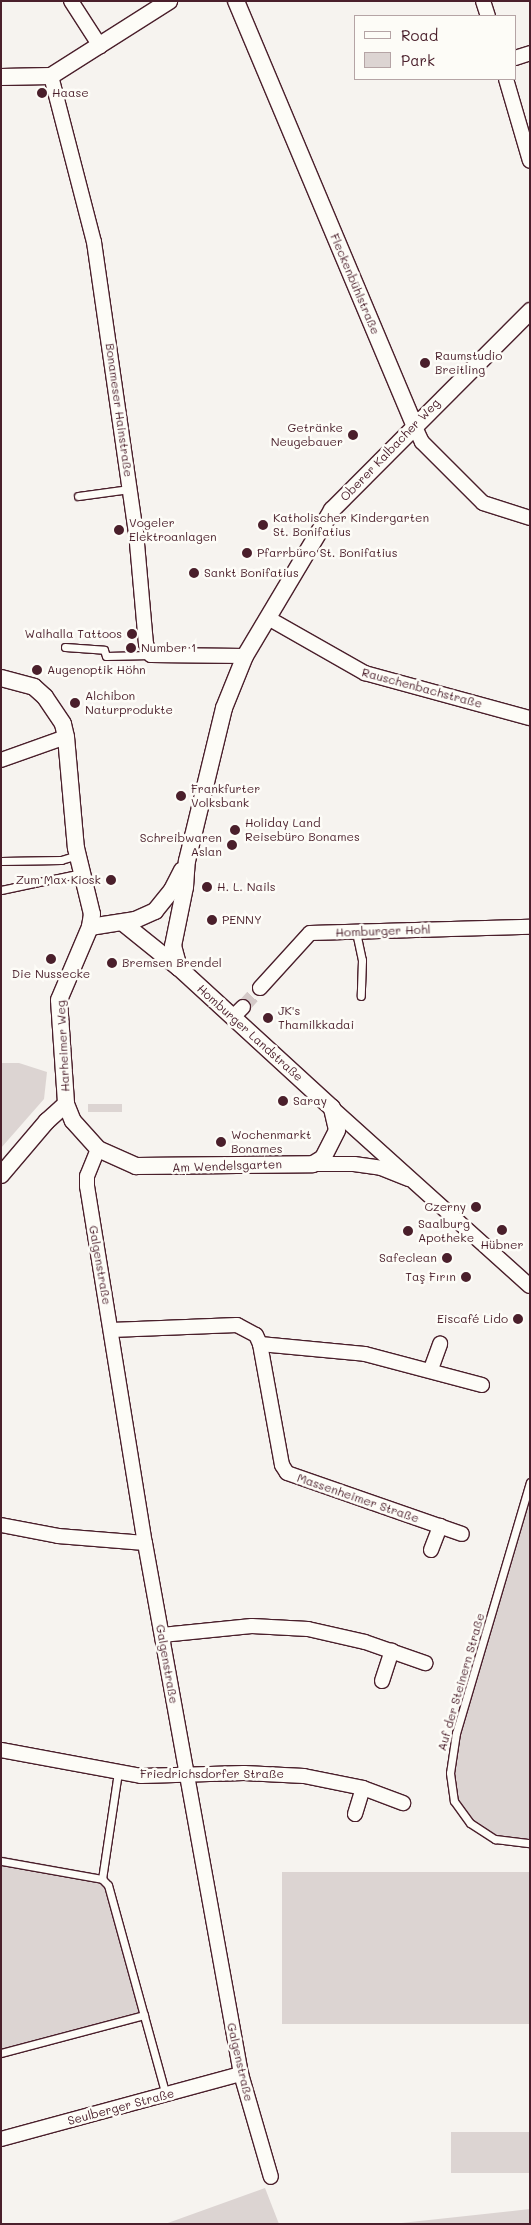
<!DOCTYPE html>
<html>
<head>
<meta charset="utf-8">
<style>
	body { margin:0 }
	#map { position:relative; width:531px; height:2225px; overflow:hidden; background:#f6f3ef; font-family:Mali,sans-serif }
	div>[style] { position:absolute }
	.green>* { inset:0; background:#dcd4d2; transform-origin:0 0 }
	.minor-tunnel>* { height:14px; margin-top:-7px; transform-origin:0; background:repeating-linear-gradient(90deg,#d4c9c8 0 14px,transparent 0 21px) }
	.roads { filter:drop-shadow(1px 0 #4a1f2b) drop-shadow(-1px 0 #4a1f2b) drop-shadow(0 1px #4a1f2b) drop-shadow(0 -1px #4a1f2b) }
	.service>* { height:7px; margin:-3.5px; padding:0 3.5px; transform-origin:3.5px; border-radius:3.5px; background:#fdfcf7 }
	.minor>* { height:14px; margin:-7px; padding:0 7px; transform-origin:7px; border-radius:7px; background:#fdfcf7 }
	.tertiary>* { height:16px; margin:-8px; padding:0 8px; transform-origin:8px; border-radius:8px; background:#fdfcf7 }
	.dots>* { width:14px; height:14px; translate:-50% -50%; box-sizing:border-box; border:2px solid #fdfcf7; border-radius:50% }
	span { translate:-50% -50%; white-space:nowrap; text-align:center; line-height:1.15; -webkit-text-stroke:5px #fdfcf7; paint-order:stroke }
	.poi-label { font-size:12px; color:#4a1f2b }
	.left { translate:0 -50%; text-align:left }
	.right { translate:-100% -50%; text-align:right }
	.street-label { font-size:12px; color:#4a1f2b }
	.frame { position:absolute; inset:0; border:2px solid #4a1f2b; pointer-events:none }
	.legend { position:absolute; left:354px; top:15px; width:162px; height:65px; box-sizing:border-box; background:#fdfcf7; border:1px solid #b5a4a5; margin:0; padding:6px 9px; list-style:none; font-size:15px; color:#4a1f2b }
	.legend li { display:flex; align-items:center; gap:10px; height:25px }
	.legend b { width:25px; border:1px solid #b5a4a5 }
</style>
</head>
<body>
<div id="map">
	<div class="green">
		<div style="clip-path:polygon(1px 1063px,19px 1063px,47px 1072px,44px 1099px,1px 1148px)"></div>
		<div style="left:122px;top:1104px;width:8px;height:34px;rotate:90deg"></div>
		<div style="clip-path:polygon(530px 1494px,530px 1843px,518px 1843px,482px 1832px,454px 1801px,451px 1756px)"></div>
		<div style="clip-path:polygon(1px 1856px,106px 1875px,148px 2020px,1px 2056px)"></div>
		<div style="left:530px;top:1872px;width:152px;height:248px;rotate:90deg"></div>
		<div style="left:530px;top:2132px;width:41px;height:79px;rotate:90deg"></div>
		<div style="clip-path:polygon(265px 2188px,279px 2224px,165px 2224px)"></div>
		<div style="clip-path:polygon(530px 2209px,530px 2224px,392px 2224px)"></div>
	</div>
	<div class="minor-tunnel">
		<div style="left:243px;top:1007px;width:25px;rotate:-48deg"></div>
	</div>
	<div class="roads">
		<div class="service">
			<div style="left:78px;top:496px;width:52px;rotate:-7.7deg"></div>
			<div style="left:65px;top:647px;width:39px;rotate:4deg"></div>
			<div style="left:104px;top:650px;width:6px;rotate:72deg"></div>
			<div style="left:106px;top:656px;width:45px;rotate:-1.3deg"></div>
			<div style="left:1px;top:861px;width:60px;rotate:-1deg"></div>
			<div style="left:61px;top:860px;width:17px;rotate:-17deg"></div>
			<div style="left:1px;top:890px;width:83px;rotate:-11.9deg"></div>
			<div style="left:356px;top:932px;width:29px;rotate:78deg"></div>
			<div style="left:362px;top:960px;width:36px;rotate:92deg"></div>
			<div style="left:530px;top:1482px;width:262px;rotate:106.4deg"></div>
			<div style="left:456px;top:1733px;width:40px;rotate:98.5deg"></div>
			<div style="left:450px;top:1773px;width:28px;rotate:82deg"></div>
			<div style="left:454px;top:1801px;width:27px;rotate:54deg"></div>
			<div style="left:470px;top:1823px;width:30px;rotate:33deg"></div>
			<div style="left:495px;top:1839px;width:35px;rotate:7deg"></div>
			<div style="left:118px;top:1772px;width:108px;rotate:98.5deg"></div>
			<div style="left:102px;top:1879px;width:8px;rotate:45deg"></div>
			<div style="left:108px;top:1885px;width:218px;rotate:74.6deg"></div>
			<div style="left:1px;top:1861px;width:103px;rotate:10.1deg"></div>
			<div style="left:1px;top:2053px;width:148px;rotate:-14.9deg"></div>
		</div>
		<div class="minor">
			<div style="left:71px;top:1px;width:54px;rotate:57.2deg"></div>
			<div style="left:483px;top:1px;width:16px;rotate:72deg"></div>
			<div style="left:515px;top:58px;width:16px;rotate:-18deg"></div>
			<div style="left:51px;top:76px;width:171px;rotate:75.5deg"></div>
			<div style="left:94px;top:242px;width:293px;rotate:81.8deg"></div>
			<div style="left:136px;top:532px;width:112px;rotate:84.9deg"></div>
			<div style="left:146px;top:644px;width:12px;rotate:66deg"></div>
			<div style="left:151px;top:655px;width:94px;rotate:0.6deg"></div>
			<div style="left:506px;top:79px;width:85px;rotate:73.7deg"></div>
			<div style="left:414px;top:425px;width:19px;rotate:65deg"></div>
			<div style="left:422px;top:442px;width:86px;rotate:45deg"></div>
			<div style="left:483px;top:503px;width:49px;rotate:17.7deg"></div>
			<div style="left:268px;top:618px;width:112px;rotate:29.6deg"></div>
			<div style="left:365px;top:673px;width:171px;rotate:15.3deg"></div>
			<div style="left:1px;top:760px;width:69px;rotate:-19.5deg"></div>
			<div style="left:260px;top:988px;width:74px;rotate:-47.7deg"></div>
			<div style="left:310px;top:933px;width:220px;rotate:-1.6deg"></div>
			<div style="left:233px;top:1017px;width:14px;rotate:-45deg"></div>
			<div style="left:332px;top:1108px;width:266px;rotate:42deg"></div>
			<div style="left:98px;top:1149px;width:29px;rotate:112deg"></div>
			<div style="left:87px;top:1176px;width:10px;rotate:90deg"></div>
			<div style="left:87px;top:1186px;width:362px;rotate:80.8deg"></div>
			<div style="left:145px;top:1543px;width:540px;rotate:79.75deg"></div>
			<div style="left:241px;top:2074px;width:107px;rotate:73.8deg"></div>
			<div style="left:313px;top:1164px;width:41px"></div>
			<div style="left:354px;top:1164px;width:27px;rotate:8deg"></div>
			<div style="left:381px;top:1168px;width:29px;rotate:22deg"></div>
			<div style="left:111px;top:1330px;width:126px;rotate:-2.3deg"></div>
			<div style="left:237px;top:1325px;width:21px;rotate:28deg"></div>
			<div style="left:256px;top:1335px;width:10px;rotate:66deg"></div>
			<div style="left:260px;top:1344px;width:105px;rotate:5.4deg"></div>
			<div style="left:365px;top:1354px;width:121px;rotate:14.8deg"></div>
			<div style="left:260px;top:1344px;width:123px;rotate:79.7deg"></div>
			<div style="left:282px;top:1465px;width:9px;rotate:58deg"></div>
			<div style="left:287px;top:1473px;width:185px;rotate:19.2deg"></div>
			<div style="left:431px;top:1369px;width:27px;rotate:-70deg"></div>
			<div style="left:1px;top:1525px;width:58px;rotate:10.9deg"></div>
			<div style="left:58px;top:1536px;width:87px;rotate:4.6deg"></div>
			<div style="left:431px;top:1550px;width:26px;rotate:-69deg"></div>
			<div style="left:162px;top:1635px;width:90px;rotate:-5.7deg"></div>
			<div style="left:252px;top:1626px;width:56px;rotate:3.1deg"></div>
			<div style="left:308px;top:1629px;width:58px;rotate:12.8deg"></div>
			<div style="left:365px;top:1642px;width:64px;rotate:19.3deg"></div>
			<div style="left:382px;top:1681px;width:32px;rotate:-72deg"></div>
			<div style="left:1px;top:1750px;width:142px;rotate:10.5deg"></div>
			<div style="left:141px;top:1776px;width:103px;rotate:-1.7deg"></div>
			<div style="left:244px;top:1773px;width:60px;rotate:2.9deg"></div>
			<div style="left:304px;top:1776px;width:60px;rotate:11.5deg"></div>
			<div style="left:363px;top:1788px;width:43px;rotate:20.6deg"></div>
			<div style="left:355px;top:1814px;width:27px;rotate:-73deg"></div>
			<div style="left:1px;top:2139px;width:249px;rotate:-15.2deg"></div>
		</div>
		<div class="tertiary">
			<div style="left:236px;top:1px;width:460px;rotate:67.2deg"></div>
			<div style="left:1px;top:77px;width:50px;rotate:-1.1deg"></div>
			<div style="left:51px;top:76px;width:140px;rotate:-32.4deg"></div>
			<div style="left:1px;top:678px;width:34px;rotate:15deg"></div>
			<div style="left:34px;top:687px;width:15px;rotate:42deg"></div>
			<div style="left:45px;top:697px;width:32px;rotate:56deg"></div>
			<div style="left:63px;top:724px;width:13px;rotate:77deg"></div>
			<div style="left:66px;top:737px;width:111px;rotate:84.9deg"></div>
			<div style="left:76px;top:848px;width:68px;rotate:76.4deg"></div>
			<div style="left:92px;top:914px;width:13px;rotate:99deg"></div>
			<div style="left:90px;top:927px;width:79px;rotate:113deg"></div>
			<div style="left:59px;top:1000px;width:104px;rotate:86.1deg"></div>
			<div style="left:66px;top:1104px;width:18px;rotate:68deg"></div>
			<div style="left:73px;top:1121px;width:38px;rotate:48deg"></div>
			<div style="left:98px;top:1149px;width:42px;rotate:24.1deg"></div>
			<div style="left:136px;top:1166px;width:177px;rotate:-0.6deg"></div>
			<div style="left:313px;top:1164px;width:12px;rotate:-31deg"></div>
			<div style="left:323px;top:1158px;width:31px;rotate:-63deg"></div>
			<div style="left:337px;top:1130px;width:23px;rotate:-103deg"></div>
			<div style="left:332px;top:1108px;width:207px;rotate:-137.5deg"></div>
			<div style="left:179px;top:968px;width:72px;rotate:-141.2deg"></div>
			<div style="left:90px;top:927px;width:46px;rotate:-8.8deg"></div>
			<div style="left:135px;top:920px;width:22px;rotate:-24deg"></div>
			<div style="left:155px;top:911px;width:27px;rotate:-51deg"></div>
			<div style="left:172px;top:890px;width:22px;rotate:-63deg"></div>
			<div style="left:179px;top:968px;width:23px;rotate:-105deg"></div>
			<div style="left:173px;top:946px;width:60px;rotate:-78.5deg"></div>
			<div style="left:185px;top:887px;width:26px;rotate:-86deg"></div>
			<div style="left:187px;top:861px;width:157px;rotate:-76.4deg"></div>
			<div style="left:224px;top:708px;width:56px;rotate:-68deg"></div>
			<div style="left:245px;top:656px;width:170px;rotate:-59.2deg"></div>
			<div style="left:332px;top:510px;width:281px;rotate:-45.1deg"></div>
			<div style="left:1px;top:1175px;width:71px;rotate:-49.6deg"></div>
			<div style="left:47px;top:1121px;width:25px;rotate:-42deg"></div>
		</div>
	</div>
	<div class="dots">
		<div style="left:42px;top:93px;background:#4a1f2b"></div>
		<div style="left:425px;top:363px;background:#4a1f2b"></div>
		<div style="left:353px;top:435px;background:#4a1f2b"></div>
		<div style="left:263px;top:525px;background:#4a1f2b"></div>
		<div style="left:119px;top:530px;background:#4a1f2b"></div>
		<div style="left:247px;top:553px;background:#4a1f2b"></div>
		<div style="left:194px;top:573px;background:#4a1f2b"></div>
		<div style="left:132px;top:634px;background:#4a1f2b"></div>
		<div style="left:131px;top:648px;background:#4a1f2b"></div>
		<div style="left:37px;top:670px;background:#4a1f2b"></div>
		<div style="left:75px;top:703px;background:#4a1f2b"></div>
		<div style="left:181px;top:796px;background:#4a1f2b"></div>
		<div style="left:235px;top:830px;background:#4a1f2b"></div>
		<div style="left:232px;top:845px;background:#4a1f2b"></div>
		<div style="left:111px;top:880px;background:#4a1f2b"></div>
		<div style="left:207px;top:887px;background:#4a1f2b"></div>
		<div style="left:212px;top:920px;background:#4a1f2b"></div>
		<div style="left:51px;top:959px;background:#4a1f2b"></div>
		<div style="left:112px;top:963px;background:#4a1f2b"></div>
		<div style="left:268px;top:1018px;background:#4a1f2b"></div>
		<div style="left:283px;top:1101px;background:#4a1f2b"></div>
		<div style="left:221px;top:1142px;background:#4a1f2b"></div>
		<div style="left:476px;top:1207px;background:#4a1f2b"></div>
		<div style="left:502px;top:1230px;background:#4a1f2b"></div>
		<div style="left:408px;top:1231px;background:#4a1f2b"></div>
		<div style="left:447px;top:1258px;background:#4a1f2b"></div>
		<div style="left:466px;top:1277px;background:#4a1f2b"></div>
		<div style="left:518px;top:1319px;background:#4a1f2b"></div>
	</div>
	<div class="poi-label">
		<span class="left" style="left:52px;top:93px">Haase</span>
		<span class="left" style="left:435px;top:363px">Raumstudio<br>Breitling</span>
		<span class="right" style="left:343px;top:435px">Getränke<br>Neugebauer</span>
		<span class="left" style="left:273px;top:525px">Katholischer Kindergarten<br>St. Bonifatius</span>
		<span class="left" style="left:129px;top:530px">Vogeler<br>Elektroanlagen</span>
		<span class="left" style="left:257px;top:553px">Pfarrbüro St. Bonifatius</span>
		<span class="left" style="left:204px;top:573px">Sankt Bonifatius</span>
		<span class="right" style="left:122px;top:634px">Walhalla Tattoos</span>
		<span class="left" style="left:141px;top:648px">Number 1</span>
		<span class="left" style="left:47px;top:670px">Augenoptik Höhn</span>
		<span class="left" style="left:85px;top:703px">Alchibon<br>Naturprodukte</span>
		<span class="left" style="left:191px;top:796px">Frankfurter<br>Volksbank</span>
		<span class="left" style="left:245px;top:830px">Holiday Land<br>Reisebüro Bonames</span>
		<span class="right" style="left:222px;top:845px">Schreibwaren<br>Aslan</span>
		<span class="right" style="left:101px;top:880px">Zum Max Kiosk</span>
		<span class="left" style="left:217px;top:887px">H. L. Nails</span>
		<span class="left" style="left:222px;top:920px">PENNY</span>
		<span class="left" style="left:122px;top:963px">Bremsen Brendel</span>
		<span style="left:51px;top:974px">Die Nussecke</span>
		<span class="left" style="left:278px;top:1018px">JK's<br>Thamilkkadai</span>
		<span class="left" style="left:293px;top:1101px">Saray</span>
		<span class="left" style="left:231px;top:1142px">Wochenmarkt<br>Bonames</span>
		<span class="right" style="left:466px;top:1207px">Czerny</span>
		<span class="left" style="left:418px;top:1231px">Saalburg<br>Apotheke</span>
		<span style="left:502px;top:1245px">Hübner</span>
		<span class="right" style="left:437px;top:1258px">Safeclean</span>
		<span class="right" style="left:456px;top:1277px">Taş Fırın</span>
		<span class="right" style="left:508px;top:1319px">Eiscafé Lido</span>
	</div>
	<div class="street-label">
		<span style="left:355px;top:284px;rotate:67deg">Fleckenbühlstraße</span>
		<span style="left:119px;top:410px;rotate:82deg">Bonameser Hainstraße</span>
		<span style="left:390px;top:450px;rotate:-46deg">Oberer Kalbacher Weg</span>
		<span style="left:422px;top:688px;rotate:15deg">Rauschenbachstraße</span>
		<span style="left:383px;top:931px;rotate:-2deg">Homburger Hohl</span>
		<span style="left:250px;top:1033px;rotate:42deg">Homburger Landstraße</span>
		<span style="left:63px;top:1046px;rotate:-93deg">Harheimer Weg</span>
		<span style="left:227px;top:1166px;rotate:-2deg">Am Wendelsgarten</span>
		<span style="left:100px;top:1265px;rotate:80deg">Galgenstraße</span>
		<span style="left:358px;top:1498px;rotate:19deg">Massenheimer Straße</span>
		<span style="left:167px;top:1664px;rotate:80deg">Galgenstraße</span>
		<span style="left:461px;top:1682px;rotate:-74deg">Auf der Steinern Straße</span>
		<span style="left:212px;top:1774px">Friedrichsdorfer Straße</span>
		<span style="left:240px;top:2062px;rotate:77deg">Galgenstraße</span>
		<span style="left:121px;top:2107px;rotate:-15deg">Seulberger Straße</span>
	</div>
	<div class="frame"></div>
	<ul class="legend">
	<li><b style="height:6px;background:#fdfcf7"></b>Road</li>
	<li><b style="height:14px;background:#dcd4d2"></b>Park</li>
	</ul>
</div>
</body>
</html>
